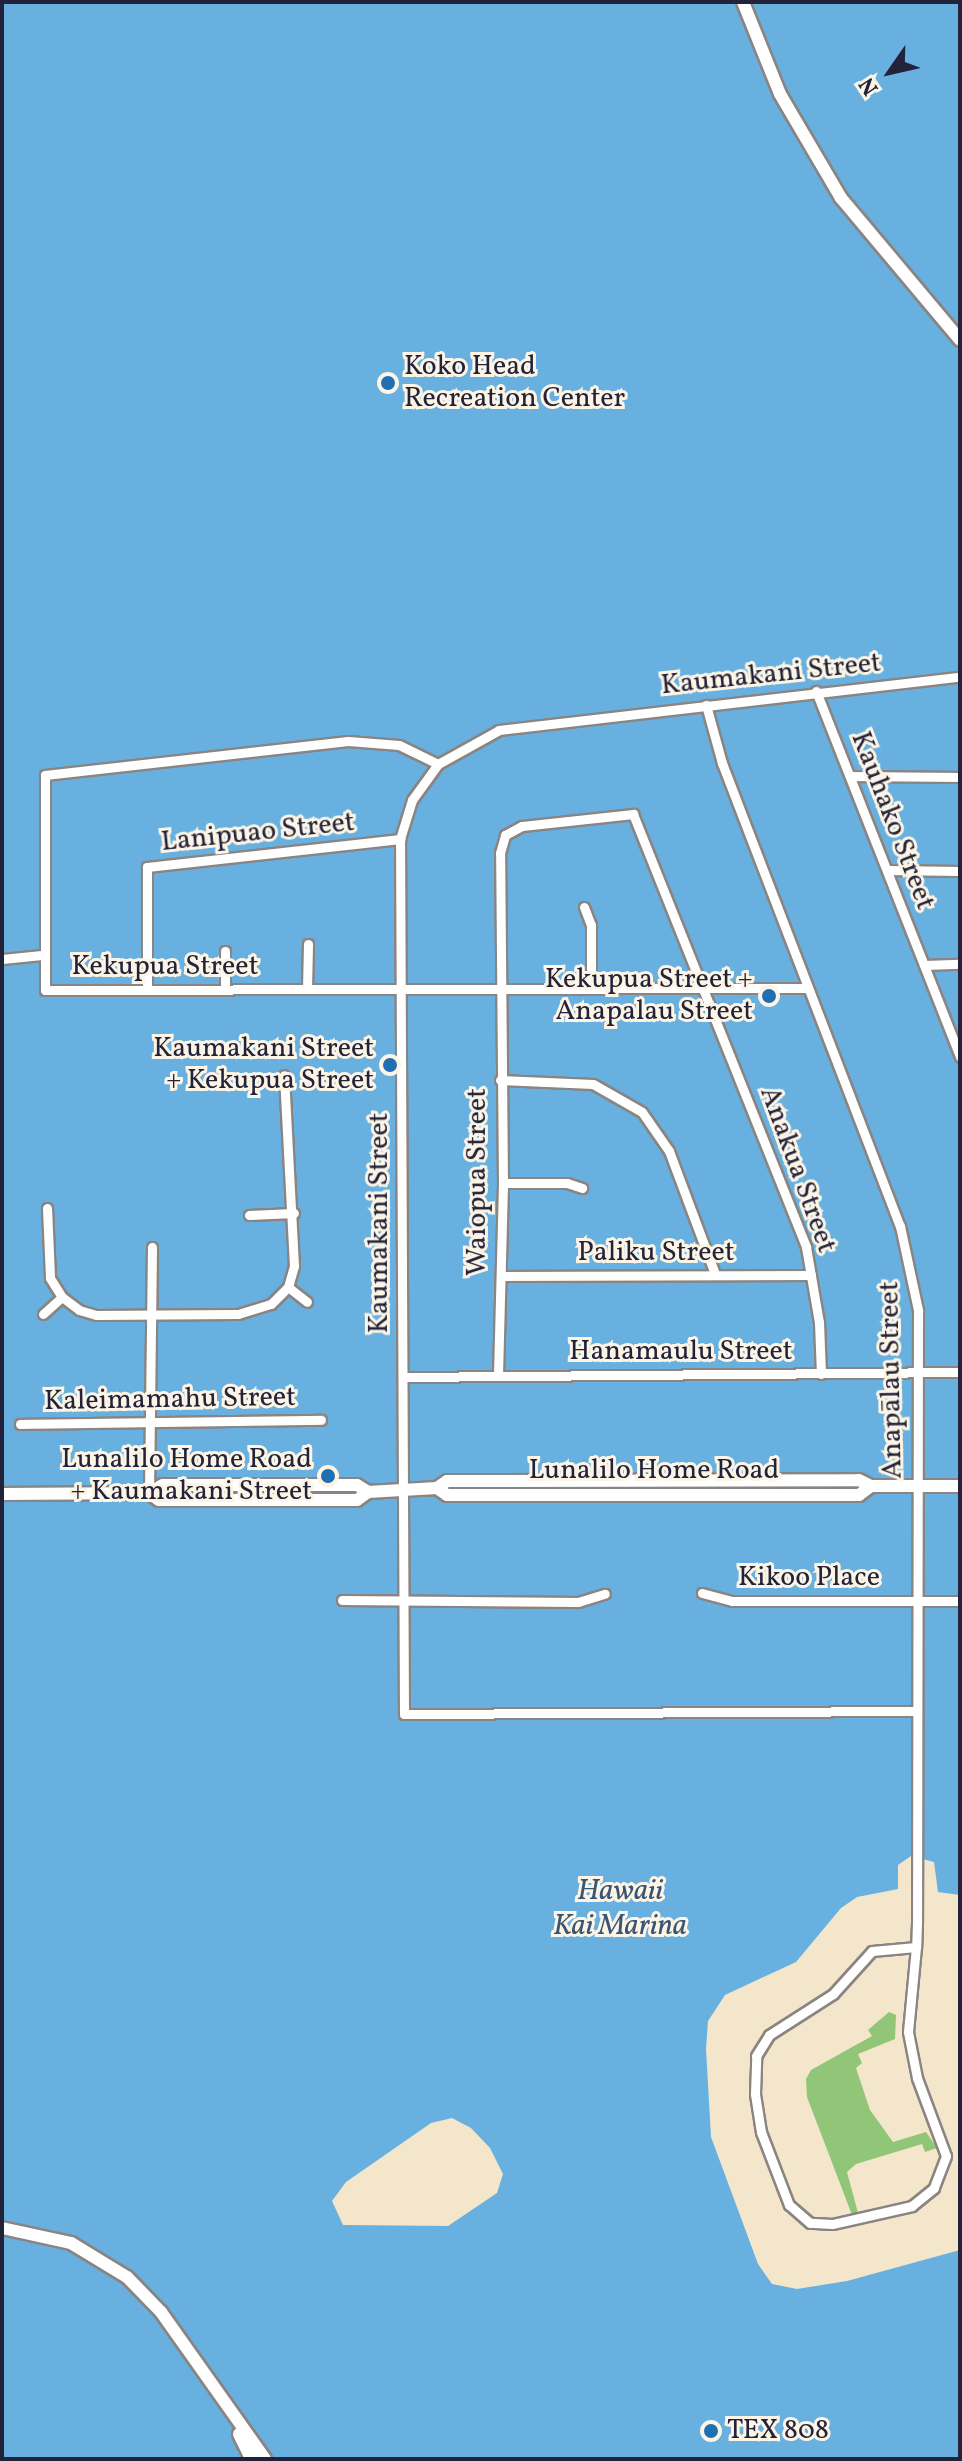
<!DOCTYPE html>
<html>
<head>
<meta charset="utf-8">
<style>
	body { margin:0 }
	#map { position:relative; width:962px; height:2461px; overflow:hidden; background:#f3e6ca; font-family:Vollkorn,serif }
	div>[style] { position:absolute }
	.green>* { inset:0; background:#91c678 }
	.water>* { inset:0; background:#67b0df }
	.roads { filter:drop-shadow(2px 0 #8a8482) drop-shadow(-2px 0 #8a8482) drop-shadow(0 2px #8a8482) drop-shadow(0 -2px #8a8482) }
	.minor>* { height:9px; margin:-4.5px; padding:0 4.5px; transform-origin:4.5px; border-radius:4.5px; background:#fff }
	.major>* { height:12px; margin:-6px; padding:0 6px; transform-origin:6px; border-radius:6px; background:#fff }
	.dots>* { width:22px; height:22px; translate:-50% -50%; box-sizing:border-box; border:4px solid #fcf5e5; border-radius:50% }
	span { translate:-50% -50%; white-space:nowrap; text-align:center; line-height:1.15; -webkit-text-stroke:6px #fcf5e5; paint-order:stroke }
	.poi-label { font-size:28px; color:#22223b }
	.left { translate:0 -50%; text-align:left }
	.right { translate:-100% -50%; text-align:right }
	.street-label { font-size:28px; color:#22223b }
	.water-label { font-size:30px; color:#3a5474; font-style:italic }
	.frame { position:absolute; inset:0; border:4px solid #22223b; pointer-events:none }
	.north { position:absolute; left:850px; top:32px; width:80px; height:80px; -webkit-text-stroke:6px #fcf5e5; paint-order:stroke; rotate:236deg; font-size:22px; font-weight:700; line-height:32px; text-align:center; color:#22223b }
	.north::after { content:''; display:block; margin:auto; width:28px; height:36px; background:#22223b; clip-path:polygon(50% 0,100% 100%,50% 72%,0 100%) }
</style>
</head>
<body>
<div id="map">
	<div class="green">
		<div style="clip-path:polygon(889px 2012px,896px 2015px,895px 2039px,858px 2054px,862px 2063px,856px 2068px,870px 2110px,893px 2142px,926px 2132px,937px 2148px,925px 2152px,922px 2144px,856px 2164px,847px 2172px,858px 2213px,852px 2215px,807px 2097px,806px 2079px,811px 2070px,872px 2036px,868px 2030px)"></div>
	</div>
	<div class="water">
		<div style="clip-path:polygon(evenodd,2px 2px,960px 2px,960px 1895px,938px 1892px,934px 1862px,911px 1856px,898px 1865px,898px 1889px,857px 1897px,841px 1908px,796px 1962px,725px 1995px,708px 2021px,706px 2049px,711px 2137px,758px 2264px,772px 2284px,797px 2289px,847px 2281px,960px 2250px,960px 2459px,2px 2459px,2px 2px,452px 2118px,471px 2128px,490px 2148px,503px 2174px,497px 2193px,448px 2226px,343px 2225px,332px 2201px,346px 2182px,431px 2123px,452px 2118px)"></div>
	</div>
	<div class="roads">
		<div class="minor">
			<div style="left:816px;top:691px;width:393px;rotate:68.5deg"></div>
			<div style="left:706px;top:705px;width:60px;rotate:74.6deg"></div>
			<div style="left:722px;top:763px;width:496px;rotate:69deg"></div>
			<div style="left:900px;top:1226px;width:86px;rotate:77.9deg"></div>
			<div style="left:918px;top:1310px;width:613px;rotate:90.09deg"></div>
			<div style="left:917px;top:1923px;width:24px;rotate:92deg"></div>
			<div style="left:916px;top:1947px;width:85px;rotate:95.4deg"></div>
			<div style="left:908px;top:2032px;width:47px;rotate:78.9deg"></div>
			<div style="left:917px;top:2078px;width:83px;rotate:69.6deg"></div>
			<div style="left:946px;top:2156px;width:34px;rotate:111deg"></div>
			<div style="left:934px;top:2188px;width:28px;rotate:141deg"></div>
			<div style="left:912px;top:2206px;width:82px;rotate:167.3deg"></div>
			<div style="left:832px;top:2224px;width:22px;rotate:-177deg"></div>
			<div style="left:810px;top:2223px;width:28px;rotate:-139deg"></div>
			<div style="left:789px;top:2205px;width:78px;rotate:-111deg"></div>
			<div style="left:761px;top:2132px;width:38px;rotate:-99deg"></div>
			<div style="left:755px;top:2094px;width:38px;rotate:-88deg"></div>
			<div style="left:756px;top:2056px;width:25px;rotate:-58deg"></div>
			<div style="left:769px;top:2035px;width:76px;rotate:-32.6deg"></div>
			<div style="left:833px;top:1994px;width:58px;rotate:-47.8deg"></div>
			<div style="left:872px;top:1951px;width:44px;rotate:-5.2deg"></div>
			<div style="left:438px;top:764px;width:43px;rotate:-154deg"></div>
			<div style="left:399px;top:745px;width:51px;rotate:-175.5deg"></div>
			<div style="left:348px;top:741px;width:305px;rotate:173.6deg"></div>
			<div style="left:45px;top:775px;width:215px;rotate:90deg"></div>
			<div style="left:45px;top:990px;width:761px;rotate:-0.15deg"></div>
			<div style="left:852px;top:776px;width:108px;rotate:0.5deg"></div>
			<div style="left:888px;top:870px;width:72px;rotate:0.8deg"></div>
			<div style="left:584px;top:907px;width:19px;rotate:69deg"></div>
			<div style="left:591px;top:925px;width:62px;rotate:90deg"></div>
			<div style="left:2px;top:959px;width:40px;rotate:-5.7deg"></div>
			<div style="left:924px;top:965px;width:36px;rotate:-2deg"></div>
			<div style="left:147px;top:988px;width:121px;rotate:-90deg"></div>
			<div style="left:147px;top:867px;width:255px;rotate:-6.3deg"></div>
			<div style="left:225px;top:989px;width:38px;rotate:-90deg"></div>
			<div style="left:307px;top:989px;width:45px;rotate:-88.7deg"></div>
			<div style="left:500px;top:1080px;width:93px;rotate:2.5deg"></div>
			<div style="left:593px;top:1084px;width:56px;rotate:29.7deg"></div>
			<div style="left:642px;top:1112px;width:47px;rotate:55.3deg"></div>
			<div style="left:669px;top:1151px;width:131px;rotate:69.5deg"></div>
			<div style="left:503px;top:1183px;width:64px"></div>
			<div style="left:567px;top:1183px;width:16px;rotate:18deg"></div>
			<div style="left:47px;top:1208px;width:70px;rotate:87.5deg"></div>
			<div style="left:50px;top:1278px;width:22px;rotate:58deg"></div>
			<div style="left:62px;top:1297px;width:21px;rotate:37deg"></div>
			<div style="left:79px;top:1310px;width:18px;rotate:16deg"></div>
			<div style="left:96px;top:1315px;width:142px;rotate:-0.4deg"></div>
			<div style="left:238px;top:1314px;width:34px;rotate:-17deg"></div>
			<div style="left:271px;top:1304px;width:24px;rotate:-45deg"></div>
			<div style="left:288px;top:1287px;width:22px;rotate:-74deg"></div>
			<div style="left:294px;top:1266px;width:191px;rotate:-93deg"></div>
			<div style="left:249px;top:1215px;width:45px;rotate:-2.5deg"></div>
			<div style="left:501px;top:1276px;width:310px;rotate:-0.2deg"></div>
			<div style="left:288px;top:1287px;width:24px;rotate:38deg"></div>
			<div style="left:43px;top:1314px;width:25px;rotate:-42deg"></div>
			<div style="left:498px;top:1375px;width:192px;rotate:-88.5deg"></div>
			<div style="left:503px;top:1183px;width:330px;rotate:-90.5deg"></div>
			<div style="left:500px;top:853px;width:19px;rotate:-74deg"></div>
			<div style="left:505px;top:835px;width:19px;rotate:-28deg"></div>
			<div style="left:522px;top:826px;width:112px;rotate:-6.2deg"></div>
			<div style="left:633px;top:814px;width:466px;rotate:68.2deg"></div>
			<div style="left:806px;top:1247px;width:76px;rotate:80.2deg"></div>
			<div style="left:819px;top:1322px;width:52px;rotate:87.8deg"></div>
			<div style="left:403px;top:1377px;width:557px;rotate:-0.51deg"></div>
			<div style="left:20px;top:1424px;width:301px;rotate:-0.8deg"></div>
			<div style="left:149px;top:1493px;width:246px;rotate:-89.3deg"></div>
			<div style="left:702px;top:1593px;width:31px;rotate:15deg"></div>
			<div style="left:732px;top:1601px;width:228px"></div>
			<div style="left:342px;top:1600px;width:236px;rotate:0.5deg"></div>
			<div style="left:578px;top:1602px;width:28px;rotate:-17deg"></div>
			<div style="left:916px;top:1711px;width:512px;rotate:179.66deg"></div>
			<div style="left:404px;top:1714px;width:875px;rotate:-90.26deg"></div>
			<div style="left:400px;top:839px;width:41px;rotate:-72.9deg"></div>
			<div style="left:412px;top:800px;width:44px;rotate:-54.2deg"></div>
			<div style="left:438px;top:764px;width:70px;rotate:-29.1deg"></div>
			<div style="left:499px;top:730px;width:464px;rotate:-6.6deg"></div>
		</div>
		<div class="major">
			<div style="left:743px;top:2px;width:99px;rotate:68.1deg"></div>
			<div style="left:780px;top:94px;width:121px;rotate:59.6deg"></div>
			<div style="left:841px;top:198px;width:185px;rotate:50deg"></div>
			<div style="left:437px;top:1488px;width:12px;rotate:35deg"></div>
			<div style="left:447px;top:1495px;width:412px"></div>
			<div style="left:859px;top:1495px;width:15px;rotate:-37deg"></div>
			<div style="left:149px;top:1493px;width:12px;rotate:35deg"></div>
			<div style="left:159px;top:1500px;width:198px"></div>
			<div style="left:357px;top:1500px;width:14px;rotate:-36deg"></div>
			<div style="left:368px;top:1492px;width:69px;rotate:-3.3deg"></div>
			<div style="left:437px;top:1488px;width:12px;rotate:-35deg"></div>
			<div style="left:447px;top:1481px;width:412px;rotate:-0.1deg"></div>
			<div style="left:859px;top:1480px;width:13px;rotate:27deg"></div>
			<div style="left:871px;top:1486px;width:89px"></div>
			<div style="left:2px;top:1494px;width:147px;rotate:-0.4deg"></div>
			<div style="left:149px;top:1493px;width:16px;rotate:-30deg"></div>
			<div style="left:163px;top:1485px;width:194px"></div>
			<div style="left:357px;top:1485px;width:13px;rotate:32deg"></div>
			<div style="left:2px;top:2228px;width:71px;rotate:12.3deg"></div>
			<div style="left:71px;top:2243px;width:66px;rotate:31.3deg"></div>
			<div style="left:127px;top:2277px;width:49px;rotate:45.8deg"></div>
			<div style="left:161px;top:2312px;width:180px;rotate:54.7deg"></div>
			<div style="left:239px;top:2434px;width:28px;rotate:64deg"></div>
		</div>
	</div>
	<div class="dots">
		<div style="left:388px;top:383px;background:#1f6fb2"></div>
		<div style="left:769px;top:996px;background:#1f6fb2"></div>
		<div style="left:390px;top:1065px;background:#1f6fb2"></div>
		<div style="left:328px;top:1476px;background:#1f6fb2"></div>
		<div style="left:711px;top:2431px;background:#1f6fb2"></div>
	</div>
	<div class="poi-label">
		<span class="left" style="left:404px;top:383px">Koko Head<br>Recreation Center</span>
		<span class="right" style="left:753px;top:996px">Kekupua Street +<br>Anapalau Street</span>
		<span class="right" style="left:374px;top:1065px">Kaumakani Street<br>+ Kekupua Street</span>
		<span class="right" style="left:312px;top:1476px">Lunalilo Home Road<br>+ Kaumakani Street</span>
		<span class="left" style="left:727px;top:2431px">TEX 808</span>
	</div>
	<div class="street-label">
		<span style="left:771px;top:675px;rotate:-6deg">Kaumakani Street</span>
		<span style="left:892px;top:821px;rotate:69deg">Kauhako Street</span>
		<span style="left:258px;top:833px;rotate:-6deg">Lanipuao Street</span>
		<span style="left:165px;top:967px">Kekupua Street</span>
		<span style="left:797px;top:1170px;rotate:70deg">Anakua Street</span>
		<span style="left:478px;top:1182px;rotate:-90deg">Waiopua Street</span>
		<span style="left:380px;top:1223px;rotate:-90deg">Kaumakani Street</span>
		<span style="left:656px;top:1253px">Paliku Street</span>
		<span style="left:681px;top:1352px">Hanamaulu Street</span>
		<span style="left:892px;top:1380px;rotate:-91deg">Anapālau Street</span>
		<span style="left:170px;top:1400px;rotate:-1deg">Kaleimamahu Street</span>
		<span style="left:654px;top:1471px">Lunalilo Home Road</span>
		<span style="left:809px;top:1578px">Kikoo Place</span>
	</div>
	<div class="water-label">
		<span style="left:620px;top:1908px">Hawaii<br>Kai Marina</span>
	</div>
	<div class="frame"></div>
	<div class="north">N</div>
</div>
</body>
</html>
